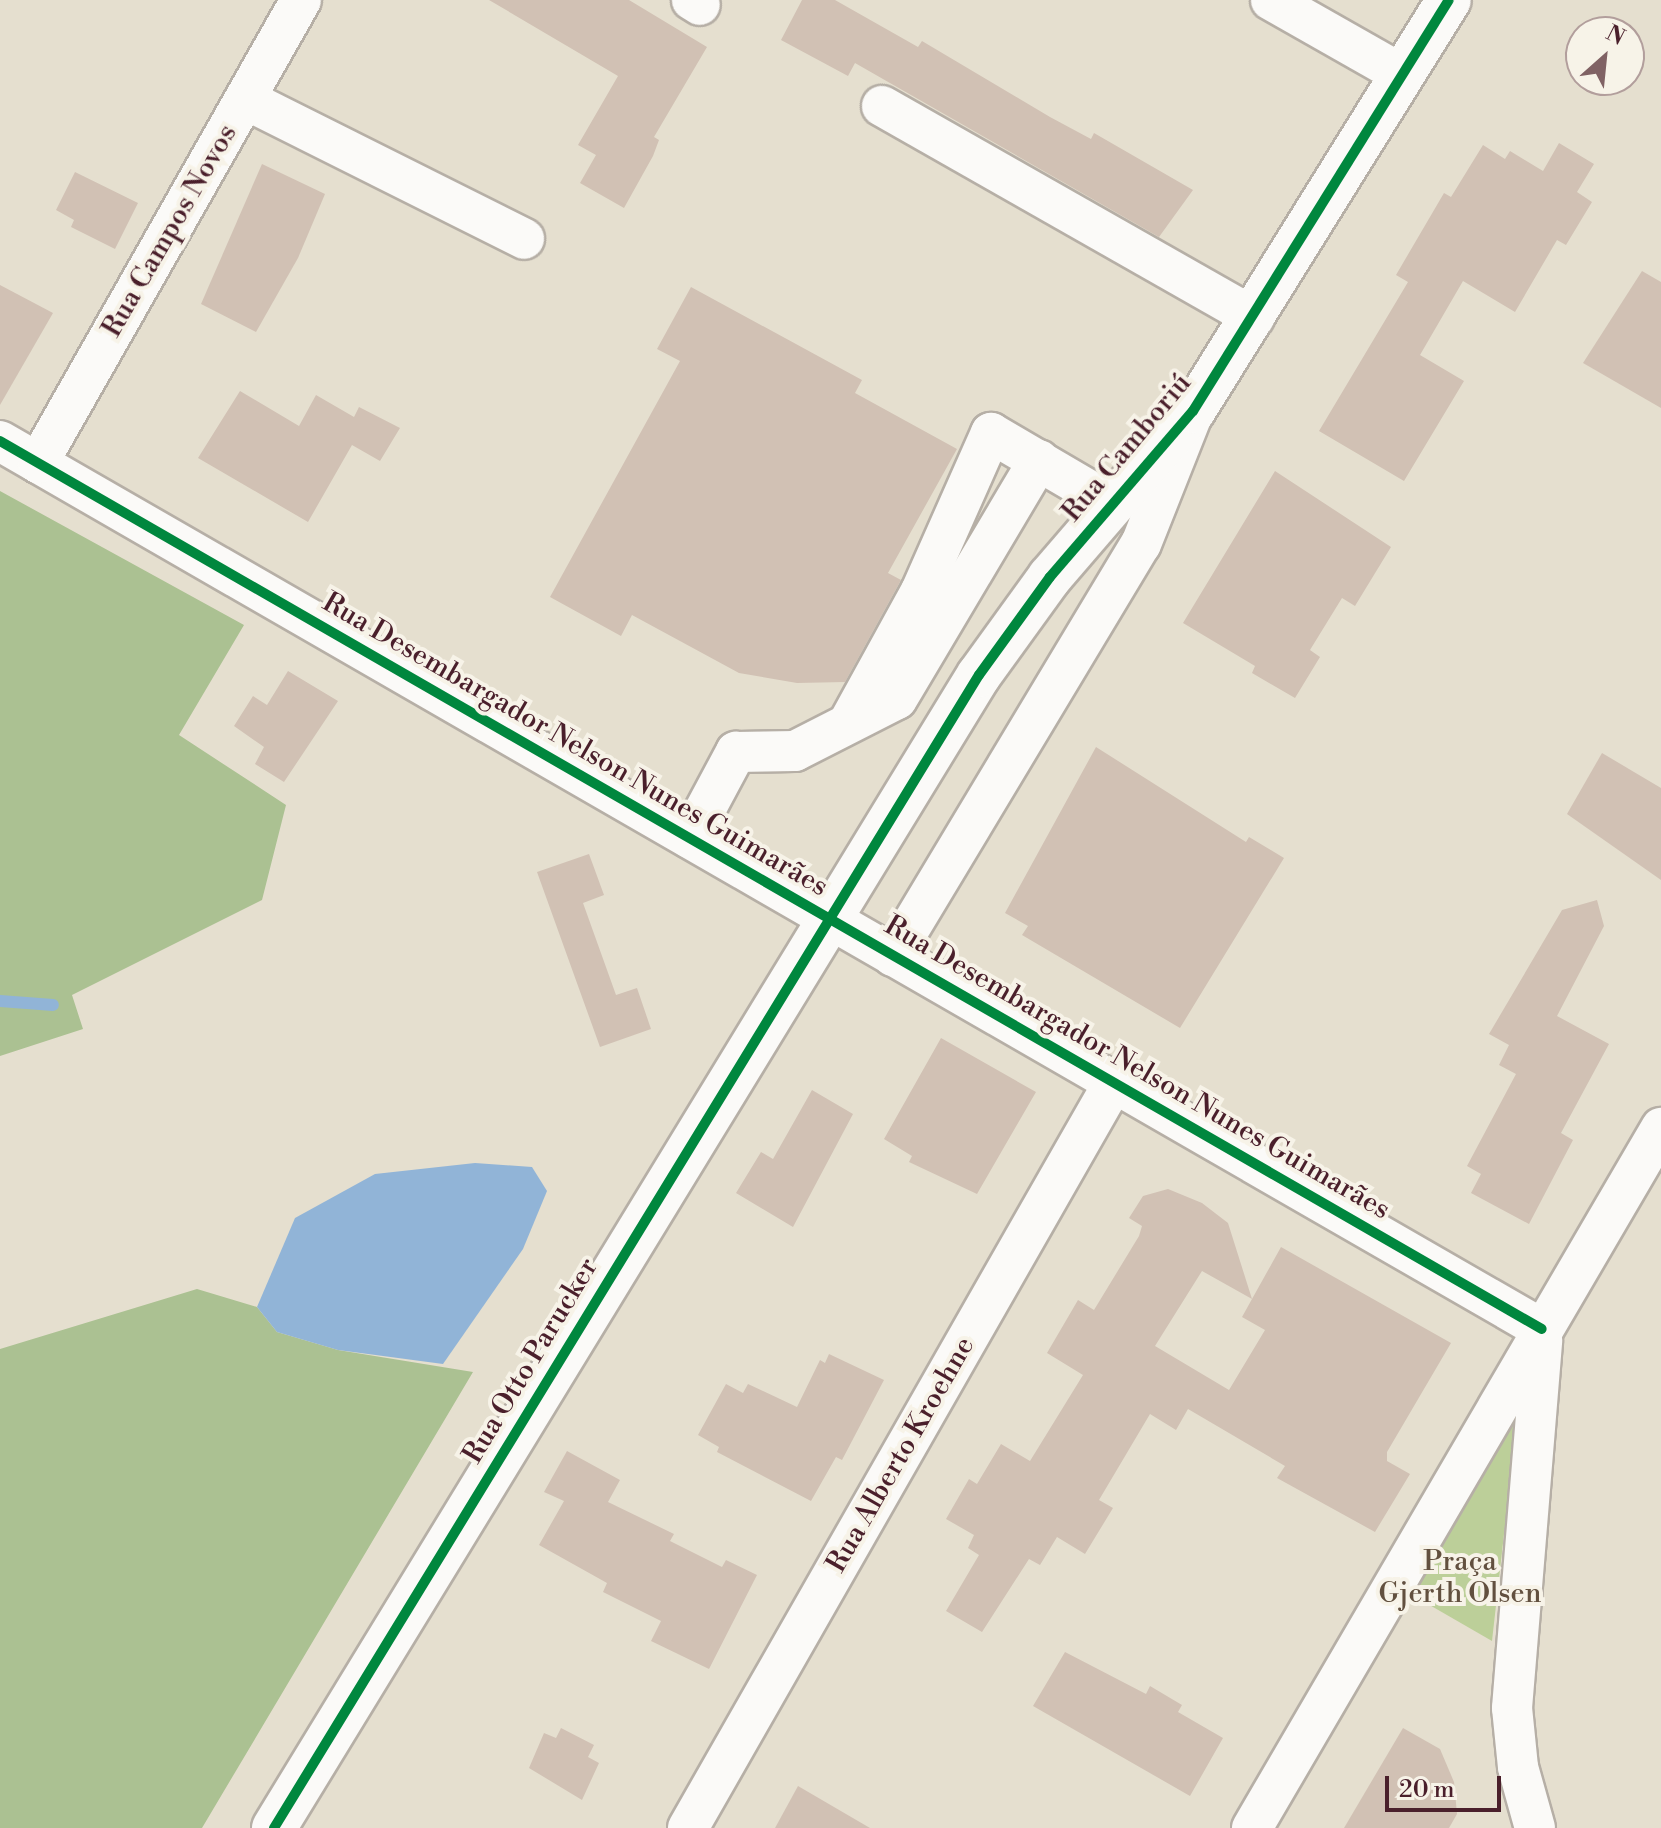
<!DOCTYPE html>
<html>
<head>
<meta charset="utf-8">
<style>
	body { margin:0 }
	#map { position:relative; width:1661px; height:1828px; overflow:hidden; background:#e5dfcf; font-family:"Libre Bodoni",serif }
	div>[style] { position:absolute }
	.green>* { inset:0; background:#bccf99 }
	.forest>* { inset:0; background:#abc192 }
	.water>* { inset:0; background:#91b4d7 }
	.stream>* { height:12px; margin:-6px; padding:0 6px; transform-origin:6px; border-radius:6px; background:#91b4d7 }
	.building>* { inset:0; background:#d1c1b4 }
	.roads { filter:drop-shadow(2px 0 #b6afa6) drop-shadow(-2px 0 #b6afa6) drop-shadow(0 2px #b6afa6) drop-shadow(0 -2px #b6afa6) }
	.minor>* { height:40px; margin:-20px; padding:0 20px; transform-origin:20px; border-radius:20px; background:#fbfaf8 }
	.major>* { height:44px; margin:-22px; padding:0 22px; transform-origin:22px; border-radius:22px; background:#fbfaf8 }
	.cycleway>* { height:10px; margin:-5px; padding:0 5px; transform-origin:5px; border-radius:5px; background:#00873e }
	span { translate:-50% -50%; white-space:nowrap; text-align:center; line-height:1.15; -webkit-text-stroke:8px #f7f3e8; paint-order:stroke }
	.street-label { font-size:28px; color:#4a1f2b }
	.park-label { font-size:28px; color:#62503f }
	.north { position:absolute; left:1565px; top:16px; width:80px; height:80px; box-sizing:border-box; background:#f7f3e8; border:2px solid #b29e9c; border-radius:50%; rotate:27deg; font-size:22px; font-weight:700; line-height:32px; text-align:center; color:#4a1f2b }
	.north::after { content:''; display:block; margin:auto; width:28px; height:36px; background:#806264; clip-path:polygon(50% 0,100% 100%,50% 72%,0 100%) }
	.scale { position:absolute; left:1385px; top:1776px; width:116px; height:36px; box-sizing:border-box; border:4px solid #4a1f2b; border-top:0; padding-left:10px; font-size:24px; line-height:28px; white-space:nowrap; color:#4a1f2b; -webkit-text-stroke:6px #f7f3e8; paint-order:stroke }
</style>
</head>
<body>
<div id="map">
	<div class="green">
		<div style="clip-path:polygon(1519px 1400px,1492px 1641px,1407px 1592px)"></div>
	</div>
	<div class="forest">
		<div style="clip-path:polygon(0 491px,244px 625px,179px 735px,286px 805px,262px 900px,72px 995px,83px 1029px,0 1056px)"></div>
		<div style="clip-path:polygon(197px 1289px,257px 1307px,277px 1332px,338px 1350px,473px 1372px,202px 1828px,0 1828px,0 1349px)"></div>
	</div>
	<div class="water">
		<div style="clip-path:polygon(475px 1163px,532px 1167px,547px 1191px,523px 1249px,443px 1364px,338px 1350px,277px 1332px,257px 1307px,295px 1218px,375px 1174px)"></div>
	</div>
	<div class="stream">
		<div style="left:0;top:1001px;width:53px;rotate:4.3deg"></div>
	</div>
	<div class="building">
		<div style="clip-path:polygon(489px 0,629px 0,707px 47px,654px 137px,659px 140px,653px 156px,624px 208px,580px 183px,596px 155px,578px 145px,618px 76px)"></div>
		<div style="clip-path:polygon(802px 0,835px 0,918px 47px,922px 41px,1050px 117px,1091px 139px,1094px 133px,1193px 190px,1159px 237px,855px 63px,848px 76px,781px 40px)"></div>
		<div style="clip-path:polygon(1559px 143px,1594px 164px,1577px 192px,1592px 202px,1566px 245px,1557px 240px,1515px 312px,1463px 281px,1420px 355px,1464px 381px,1404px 481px,1319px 431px,1408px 282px,1396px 275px,1444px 193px,1451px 197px,1483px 145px,1505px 159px,1510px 151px,1543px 171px)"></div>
		<div style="clip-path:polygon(262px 164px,325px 194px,298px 258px,256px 332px,201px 304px)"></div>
		<div style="clip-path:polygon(75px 172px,138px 203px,115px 249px,71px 227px,74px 220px,56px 210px)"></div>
		<div style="clip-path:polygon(1642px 271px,1661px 282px,1661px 408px,1583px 363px)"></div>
		<div style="clip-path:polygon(0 285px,53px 313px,0 405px)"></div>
		<div style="clip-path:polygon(691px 287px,862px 380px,855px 393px,957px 449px,888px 573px,901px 580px,845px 682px,797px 683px,739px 673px,632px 615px,621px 636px,550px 597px,680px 361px,657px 349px)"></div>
		<div style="clip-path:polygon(240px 391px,299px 426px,316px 395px,354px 417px,359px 407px,400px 428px,380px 461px,352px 445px,308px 522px,198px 458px)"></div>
		<div style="clip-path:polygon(1275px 471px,1391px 547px,1355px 606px,1342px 598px,1310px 650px,1320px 657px,1295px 698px,1252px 673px,1255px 666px,1183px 623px)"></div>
		<div style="clip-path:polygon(288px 671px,338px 701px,284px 782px,255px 764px,264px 747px,234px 726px,253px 696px,267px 705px)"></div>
		<div style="clip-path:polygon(1096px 747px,1246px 842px,1249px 837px,1284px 858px,1180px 1028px,1022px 935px,1028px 926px,1005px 913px)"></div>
		<div style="clip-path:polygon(1602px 753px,1661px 788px,1661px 880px,1567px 814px)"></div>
		<div style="clip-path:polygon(589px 854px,604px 895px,583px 903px,616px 995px,637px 988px,651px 1029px,600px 1047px,537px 872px)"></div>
		<div style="clip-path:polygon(1597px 900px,1604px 926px,1557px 1016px,1609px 1044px,1561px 1133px,1573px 1140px,1529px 1224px,1471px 1193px,1481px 1174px,1467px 1166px,1516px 1074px,1499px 1065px,1509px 1045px,1489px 1034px,1562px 910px)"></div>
		<div style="clip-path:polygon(941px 1038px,1036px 1092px,977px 1194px,909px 1162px,912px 1156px,884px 1139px)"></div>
		<div style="clip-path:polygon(812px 1090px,853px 1114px,793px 1227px,736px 1193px,761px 1152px,773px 1159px)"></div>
		<div style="clip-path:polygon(evenodd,1168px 1189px,1202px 1203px,1228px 1223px,1252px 1299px,1281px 1247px,1451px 1343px,1387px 1452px,1387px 1461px,1410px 1474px,1375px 1532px,1277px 1478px,1285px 1466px,1188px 1409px,1176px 1430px,1150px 1414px,1099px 1500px,1113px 1508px,1085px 1554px,1057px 1537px,1040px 1565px,1029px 1559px,982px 1632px,946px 1611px,979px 1555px,968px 1548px,974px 1535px,946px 1519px,969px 1479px,977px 1484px,1001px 1444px,1030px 1461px,1083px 1375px,1047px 1353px,1078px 1300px,1094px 1310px,1139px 1236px,1142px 1226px,1129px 1218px,1143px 1196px,1168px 1189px,1202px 1271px,1252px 1299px,1242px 1317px,1265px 1330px,1229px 1390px,1155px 1346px,1202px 1271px)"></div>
		<div style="clip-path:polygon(829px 1354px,884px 1380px,842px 1460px,836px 1457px,811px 1501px,717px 1452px,719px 1447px,698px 1435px,726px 1384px,743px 1393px,748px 1384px,797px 1407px,820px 1360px,825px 1363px)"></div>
		<div style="clip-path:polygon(567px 1451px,620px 1480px,608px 1502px,674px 1534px,670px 1541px,722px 1567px,726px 1560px,757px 1575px,709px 1669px,651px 1641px,661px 1621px,603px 1592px,607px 1583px,539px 1545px,564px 1501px,544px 1492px)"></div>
		<div style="clip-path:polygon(1065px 1652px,1146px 1694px,1150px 1686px,1182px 1705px,1178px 1712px,1223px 1738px,1190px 1796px,1033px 1706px)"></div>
		<div style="clip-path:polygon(561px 1728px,594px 1745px,588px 1757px,599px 1763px,582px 1800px,529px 1768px,544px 1733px,556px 1738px)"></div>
		<div style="clip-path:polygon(1403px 1728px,1440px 1749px,1454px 1782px,1457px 1814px,1449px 1828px,1344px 1828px)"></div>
		<div style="clip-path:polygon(798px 1786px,870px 1828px,775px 1828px)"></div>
	</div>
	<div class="roads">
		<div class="minor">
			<div style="left:692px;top:0;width:9px;rotate:32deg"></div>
			<div style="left:1271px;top:0;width:152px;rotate:29.6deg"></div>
			<div style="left:245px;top:99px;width:312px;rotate:26.6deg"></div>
			<div style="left:882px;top:106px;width:428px;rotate:29.6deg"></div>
			<div style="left:0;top:441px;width:1779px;rotate:29.94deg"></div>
			<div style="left:38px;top:463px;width:532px;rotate:-60.4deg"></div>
			<div style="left:849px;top:722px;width:149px;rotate:-61.2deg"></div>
			<div style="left:921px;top:591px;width:173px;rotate:-66.1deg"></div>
			<div style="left:991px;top:433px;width:140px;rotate:30.4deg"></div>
			<div style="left:690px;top:838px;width:98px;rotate:-61.9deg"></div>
			<div style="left:736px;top:752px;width:59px;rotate:-1deg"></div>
			<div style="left:795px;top:751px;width:114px;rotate:-27deg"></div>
			<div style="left:897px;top:699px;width:278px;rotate:-59.3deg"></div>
			<div style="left:893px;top:956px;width:481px;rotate:-59deg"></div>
			<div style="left:1141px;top:544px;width:136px;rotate:-68.4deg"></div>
			<div style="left:688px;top:1828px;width:859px;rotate:-60.27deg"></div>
			<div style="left:1252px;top:1828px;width:811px;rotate:-59.7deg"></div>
			<div style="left:1535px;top:1828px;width:63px;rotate:-105.6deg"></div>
			<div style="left:1518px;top:1767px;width:59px;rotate:-95.8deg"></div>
			<div style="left:1512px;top:1708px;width:369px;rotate:-85.3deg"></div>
		</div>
		<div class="major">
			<div style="left:274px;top:1828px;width:1351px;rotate:-58.56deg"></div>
			<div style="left:979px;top:675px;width:121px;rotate:-54.1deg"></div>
			<div style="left:1050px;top:577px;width:219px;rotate:-49.3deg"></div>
			<div style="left:1193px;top:411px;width:484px;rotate:-58.1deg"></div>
		</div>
	</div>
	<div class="cycleway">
		<div style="left:0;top:441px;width:1779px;rotate:29.94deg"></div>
		<div style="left:274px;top:1828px;width:1351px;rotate:-58.56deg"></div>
		<div style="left:979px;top:675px;width:121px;rotate:-54.1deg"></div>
		<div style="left:1050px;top:577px;width:219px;rotate:-49.3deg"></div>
		<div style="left:1193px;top:411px;width:484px;rotate:-58.1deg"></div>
	</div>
	<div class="street-label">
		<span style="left:170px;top:231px;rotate:-60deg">Rua Campos Novos</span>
		<span style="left:1127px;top:448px;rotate:-50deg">Rua Camboriú</span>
		<span style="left:575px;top:745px;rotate:30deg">Rua Desembargador Nelson Nunes Guimarães</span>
		<span style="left:1137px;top:1068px;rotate:30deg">Rua Desembargador Nelson Nunes Guimarães</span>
		<span style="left:531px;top:1361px;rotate:-59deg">Rua Otto Parucker</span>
		<span style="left:901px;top:1455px;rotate:-60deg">Rua Alberto Kroehne</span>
	</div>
	<div class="park-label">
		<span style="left:1460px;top:1578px">Praça<br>Gjerth Olsen</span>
	</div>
	<div class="north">N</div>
	<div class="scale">20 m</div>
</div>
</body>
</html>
